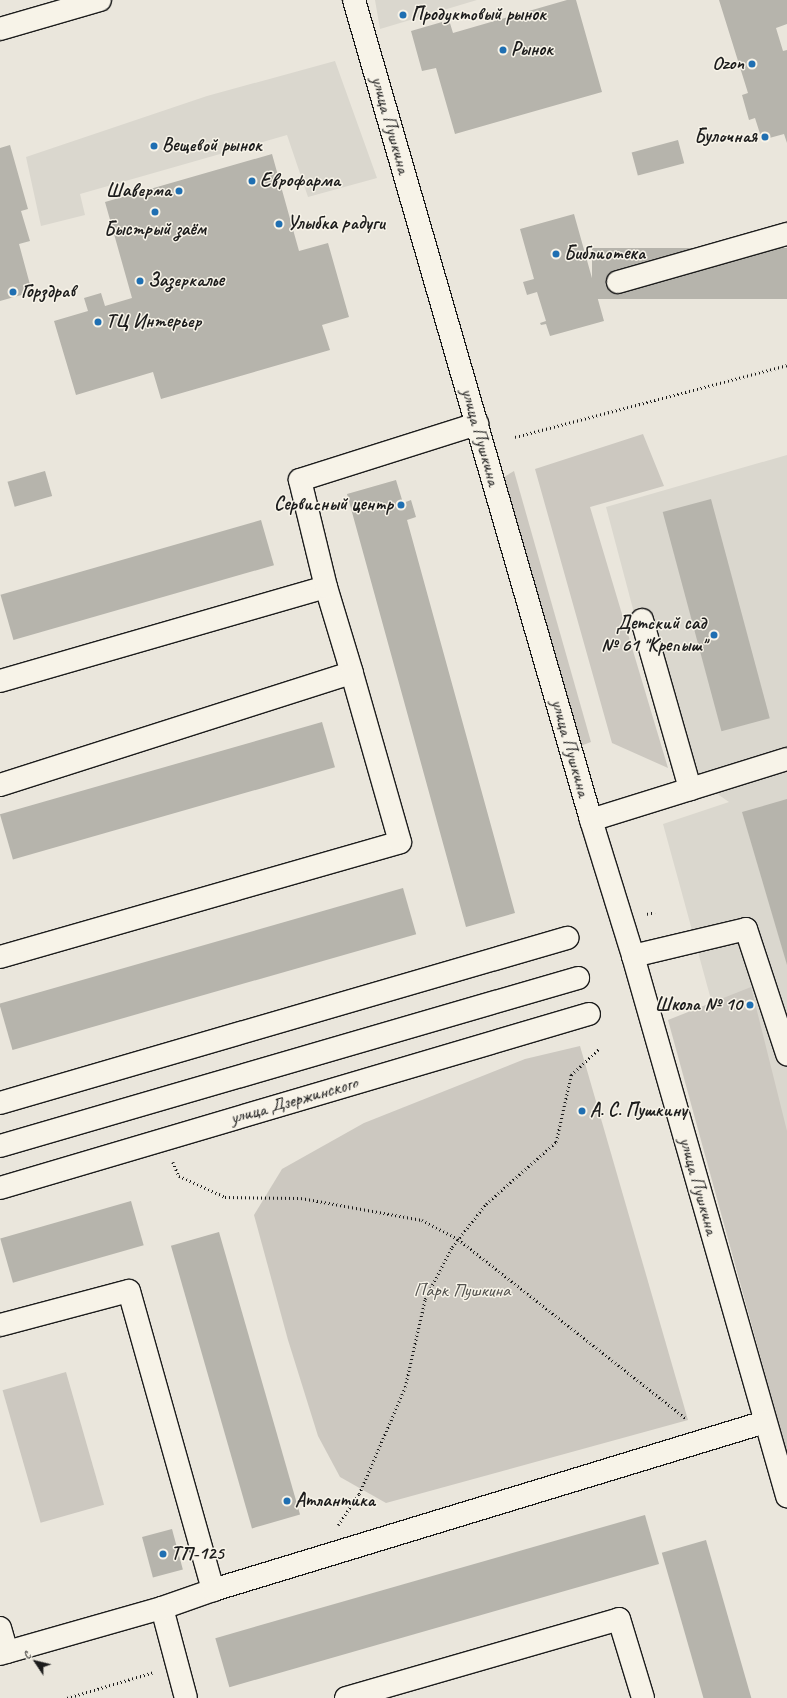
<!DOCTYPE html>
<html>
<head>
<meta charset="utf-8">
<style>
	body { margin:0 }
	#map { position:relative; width:787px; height:1698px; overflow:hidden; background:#eae6dc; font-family:Caveat,sans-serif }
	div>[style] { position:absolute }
	.built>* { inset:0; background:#dad7ce }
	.green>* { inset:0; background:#ccc8c0; transform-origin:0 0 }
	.building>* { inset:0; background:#b6b4ac; transform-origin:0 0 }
	.path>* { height:2.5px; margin-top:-1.25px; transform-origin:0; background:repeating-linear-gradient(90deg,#1c1c1c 0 1px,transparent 0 4px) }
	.roads { filter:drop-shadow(1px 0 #1c1c1c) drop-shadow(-1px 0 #1c1c1c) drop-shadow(0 1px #1c1c1c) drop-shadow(0 -1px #1c1c1c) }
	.minor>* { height:22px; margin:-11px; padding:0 11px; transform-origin:11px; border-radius:11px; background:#f7f3e8 }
	.dots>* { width:11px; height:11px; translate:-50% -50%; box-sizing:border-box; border:2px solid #f7f3e8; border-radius:50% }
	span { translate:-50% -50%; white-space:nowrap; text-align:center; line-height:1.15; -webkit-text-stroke:3px #f7f3e8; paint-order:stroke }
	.poi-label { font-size:19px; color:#1c1c1c; font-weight:700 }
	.left { translate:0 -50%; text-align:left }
	.right { translate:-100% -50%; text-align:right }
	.street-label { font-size:19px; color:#1c1c1c }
	.park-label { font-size:19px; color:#51504d }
	.north { position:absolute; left:16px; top:1642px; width:40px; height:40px; -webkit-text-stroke:3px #f7f3e8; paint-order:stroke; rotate:305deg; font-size:11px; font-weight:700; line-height:16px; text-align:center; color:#1c1c1c }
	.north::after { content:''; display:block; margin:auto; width:14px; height:18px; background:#1c1c1c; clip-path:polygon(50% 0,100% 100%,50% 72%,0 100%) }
</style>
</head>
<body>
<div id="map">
	<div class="built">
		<div style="clip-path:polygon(375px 0,477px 0,380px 29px)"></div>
		<div style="clip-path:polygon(335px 61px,377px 178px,308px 197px,287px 135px,80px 194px,85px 215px,41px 226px,26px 157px,207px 96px)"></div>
		<div style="clip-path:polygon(787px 455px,787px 1185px,763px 1190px,663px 824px,729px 802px,674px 764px,606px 507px)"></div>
	</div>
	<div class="green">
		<div style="clip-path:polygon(643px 434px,664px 486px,590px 507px,668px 768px,612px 743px,535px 469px)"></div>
		<div style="clip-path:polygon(514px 471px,591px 742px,570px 750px,499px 480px)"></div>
		<div style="clip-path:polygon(751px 987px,787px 1131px,787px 1454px,668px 1020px)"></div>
		<div style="clip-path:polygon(580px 1046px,688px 1420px,386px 1503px,340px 1477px,318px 1436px,288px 1340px,254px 1215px,282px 1169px,364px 1123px,525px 1059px)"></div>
		<div style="left:66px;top:1372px;width:138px;height:66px;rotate:74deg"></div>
	</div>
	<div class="building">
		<div style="clip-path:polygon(567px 0,576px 0,602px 92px,455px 134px,436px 68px,422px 71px,411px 31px,449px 20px,453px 33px)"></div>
		<div style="clip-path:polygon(719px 0,787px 0,787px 24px,776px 28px,783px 51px,787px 50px,787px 143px,784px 134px,762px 140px,755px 118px,749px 120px,742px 95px,748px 93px)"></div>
		<div style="left:678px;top:140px;width:24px;height:48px;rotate:75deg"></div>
		<div style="clip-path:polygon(10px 145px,28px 209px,21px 211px,30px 241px,19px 244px,32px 292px,0 301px,0 148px)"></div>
		<div style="clip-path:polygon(272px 154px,299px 251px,328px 243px,349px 317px,322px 325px,330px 350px,161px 399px,153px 372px,76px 395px,54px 321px,88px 311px,84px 298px,101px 293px,105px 306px,132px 298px,105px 202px)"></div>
		<div style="clip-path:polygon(574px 214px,604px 321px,550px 336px,546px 324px,541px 325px,540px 323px,546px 321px,537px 292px,527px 295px,523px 282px,534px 279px,520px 229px)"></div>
		<div style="left:787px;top:248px;width:51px;height:195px;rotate:90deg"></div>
		<div style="left:45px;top:471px;width:26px;height:39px;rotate:74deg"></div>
		<div style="clip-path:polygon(396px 480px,403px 503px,411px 500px,416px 517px,407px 520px,515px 913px,466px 927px,347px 494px)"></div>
		<div style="left:711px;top:499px;width:227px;height:50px;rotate:75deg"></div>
		<div style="left:261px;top:520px;width:47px;height:271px;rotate:74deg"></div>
		<div style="left:322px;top:722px;width:47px;height:335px;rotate:74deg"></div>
		<div style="clip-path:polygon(787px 799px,787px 965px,742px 812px)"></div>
		<div style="left:403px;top:888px;width:48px;height:420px;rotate:74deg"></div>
		<div style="left:131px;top:1201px;width:46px;height:136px;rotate:74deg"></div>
		<div style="left:219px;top:1232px;width:294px;height:50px;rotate:74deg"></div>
		<div style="left:645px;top:1515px;width:51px;height:447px;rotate:74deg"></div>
		<div style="left:172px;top:1529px;width:42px;height:31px;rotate:75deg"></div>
		<div style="left:706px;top:1540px;width:165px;height:46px;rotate:74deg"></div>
	</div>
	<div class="path">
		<div style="left:735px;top:139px;width:13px;rotate:-13deg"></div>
		<div style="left:515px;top:437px;width:281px;rotate:-14.8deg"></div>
		<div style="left:647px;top:914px;width:8px;rotate:-14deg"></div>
		<div style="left:173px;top:1162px;width:15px;rotate:67deg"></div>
		<div style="left:179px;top:1176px;width:51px;rotate:24.5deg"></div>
		<div style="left:225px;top:1197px;width:76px;rotate:0.8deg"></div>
		<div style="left:301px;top:1198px;width:123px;rotate:10.3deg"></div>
		<div style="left:422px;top:1220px;width:41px;rotate:27.8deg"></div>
		<div style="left:458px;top:1239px;width:291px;rotate:38.2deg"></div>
		<div style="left:338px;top:1525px;width:37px;rotate:-56deg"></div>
		<div style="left:359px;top:1494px;width:116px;rotate:-66.7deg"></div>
		<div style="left:405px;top:1387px;width:90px;rotate:-77.2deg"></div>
		<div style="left:425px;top:1299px;width:59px;rotate:-62.6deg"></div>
		<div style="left:452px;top:1247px;width:55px;rotate:-51.7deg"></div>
		<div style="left:486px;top:1204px;width:94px;rotate:-41.5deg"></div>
		<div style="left:556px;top:1142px;width:69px;rotate:-77.4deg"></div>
		<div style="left:571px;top:1075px;width:38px;rotate:-43deg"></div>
		<div style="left:67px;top:1698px;width:91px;rotate:-16.6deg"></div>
	</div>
	<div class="roads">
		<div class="minor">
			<div style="left:354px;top:0;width:854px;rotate:73.88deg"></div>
			<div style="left:591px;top:820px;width:142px;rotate:72.8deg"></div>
			<div style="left:633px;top:956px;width:562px;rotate:74.08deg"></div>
			<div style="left:0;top:29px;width:104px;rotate:-16.2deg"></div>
			<div style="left:618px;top:282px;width:176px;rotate:-15.9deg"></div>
			<div style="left:642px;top:620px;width:176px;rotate:74.1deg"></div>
			<div style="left:0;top:681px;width:339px;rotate:-16.1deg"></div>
			<div style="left:0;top:785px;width:369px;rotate:-17.7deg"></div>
			<div style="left:352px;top:673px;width:90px;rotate:-106.8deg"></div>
			<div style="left:326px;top:587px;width:110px;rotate:-103.7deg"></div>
			<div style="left:300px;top:480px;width:186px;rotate:-17.6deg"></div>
			<div style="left:591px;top:820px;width:205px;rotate:-17.3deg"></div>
			<div style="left:633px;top:956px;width:116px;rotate:-13.4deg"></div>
			<div style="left:746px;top:929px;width:132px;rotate:71.8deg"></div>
			<div style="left:0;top:957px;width:416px;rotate:-16deg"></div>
			<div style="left:400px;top:842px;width:176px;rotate:-105.9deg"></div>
			<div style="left:0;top:1103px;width:591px;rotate:-16.23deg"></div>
			<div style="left:0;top:1146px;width:602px;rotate:-16.21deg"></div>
			<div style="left:0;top:1188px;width:614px;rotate:-16.46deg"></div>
			<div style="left:0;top:1325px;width:133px;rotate:-14.8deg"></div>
			<div style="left:129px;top:1291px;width:311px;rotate:74.3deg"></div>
			<div style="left:162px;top:1608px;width:93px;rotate:75.1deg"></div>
			<div style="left:0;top:1628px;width:25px;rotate:74deg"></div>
			<div style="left:0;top:1654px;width:168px;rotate:-15.9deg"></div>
			<div style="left:162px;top:1608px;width:54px;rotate:-19.4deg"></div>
			<div style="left:213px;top:1590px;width:577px;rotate:-16.93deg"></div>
			<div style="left:346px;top:1698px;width:284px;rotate:-16.1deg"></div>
			<div style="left:619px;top:1619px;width:83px;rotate:73.1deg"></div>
		</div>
	</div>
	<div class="dots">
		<div style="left:403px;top:15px;background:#1f6fb2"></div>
		<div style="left:503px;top:50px;background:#1f6fb2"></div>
		<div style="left:752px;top:64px;background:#1f6fb2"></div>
		<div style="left:765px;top:137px;background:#1f6fb2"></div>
		<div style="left:154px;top:146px;background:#1f6fb2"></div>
		<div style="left:252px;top:181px;background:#1f6fb2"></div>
		<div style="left:179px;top:191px;background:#1f6fb2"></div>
		<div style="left:155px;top:212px;background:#1f6fb2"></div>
		<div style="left:279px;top:224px;background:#1f6fb2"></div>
		<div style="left:556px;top:254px;background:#1f6fb2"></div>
		<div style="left:140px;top:281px;background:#1f6fb2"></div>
		<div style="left:13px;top:292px;background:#1f6fb2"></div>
		<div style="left:98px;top:322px;background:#1f6fb2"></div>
		<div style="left:401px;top:505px;background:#1f6fb2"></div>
		<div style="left:714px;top:635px;background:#1f6fb2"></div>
		<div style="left:750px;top:1005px;background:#1f6fb2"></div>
		<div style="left:582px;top:1111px;background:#1f6fb2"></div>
		<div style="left:287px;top:1501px;background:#1f6fb2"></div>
		<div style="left:163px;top:1554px;background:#1f6fb2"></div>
	</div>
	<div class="poi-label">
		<span class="left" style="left:411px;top:15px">Продуктовый рынок</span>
		<span class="left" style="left:511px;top:50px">Рынок</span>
		<span class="right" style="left:744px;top:64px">Ozon</span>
		<span class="right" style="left:757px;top:137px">Булочная</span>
		<span class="left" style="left:162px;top:146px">Вещевой рынок</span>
		<span class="left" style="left:260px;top:181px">Еврофарма</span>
		<span class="right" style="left:171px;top:191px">Шаверма</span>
		<span class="left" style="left:287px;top:224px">Улыбка радуги</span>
		<span style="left:155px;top:230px">Быстрый заём</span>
		<span class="left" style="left:564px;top:254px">Библиотека</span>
		<span class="left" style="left:148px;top:281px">Зазеркалье</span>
		<span class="left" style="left:21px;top:292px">Горздрав</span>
		<span class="left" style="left:106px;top:322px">ТЦ Интерьер</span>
		<span class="right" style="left:393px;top:505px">Сервисный центр</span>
		<span class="right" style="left:706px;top:635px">Детский сад<br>№ 61 "Крепыш"</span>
		<span class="right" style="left:742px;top:1005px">Школа № 10</span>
		<span class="left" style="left:590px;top:1111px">А. С. Пушкину</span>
		<span class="left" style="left:295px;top:1501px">Атлантика</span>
		<span class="left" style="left:171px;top:1554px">ТП-125</span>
	</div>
	<div class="street-label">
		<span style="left:390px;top:125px;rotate:74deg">улица Пушкина</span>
		<span style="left:480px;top:437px;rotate:74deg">улица Пушкина</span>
		<span style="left:570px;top:748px;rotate:74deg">улица Пушкина</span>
		<span style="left:294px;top:1101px;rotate:-16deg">улица Дзержинского</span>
		<span style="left:698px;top:1186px;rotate:74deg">улица Пушкина</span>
	</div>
	<div class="park-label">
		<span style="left:462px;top:1291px">Парк Пушкина</span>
	</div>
	<div class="north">С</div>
</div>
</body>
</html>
